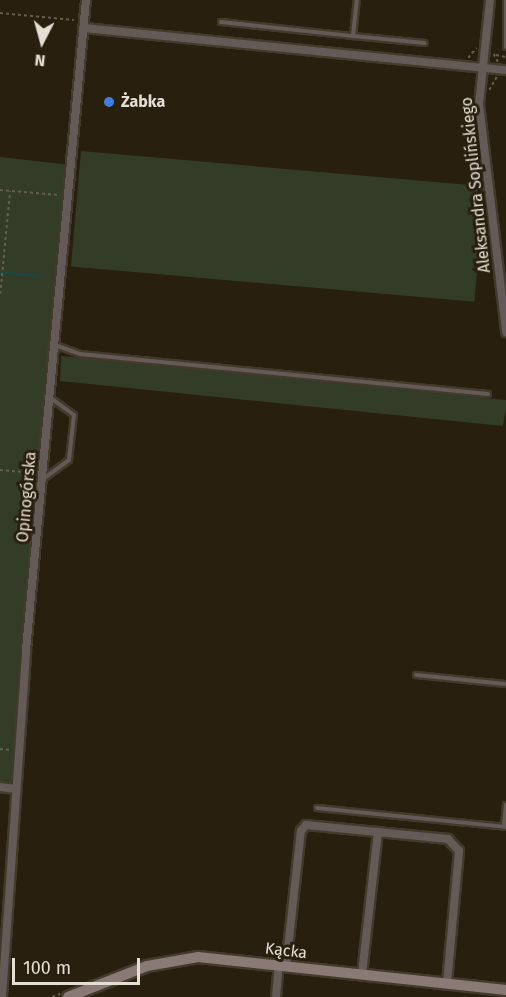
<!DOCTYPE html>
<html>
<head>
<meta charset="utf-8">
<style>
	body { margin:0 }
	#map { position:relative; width:506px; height:997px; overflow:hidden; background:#291f0f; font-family:"Fira Sans",sans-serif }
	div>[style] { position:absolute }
	.green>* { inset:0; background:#323c26; transform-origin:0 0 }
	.stream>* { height:2px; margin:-1px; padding:0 1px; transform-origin:1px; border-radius:1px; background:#184a4c }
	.path>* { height:1.5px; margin-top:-0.75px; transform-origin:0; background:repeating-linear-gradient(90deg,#665d4f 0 3px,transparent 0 6px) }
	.roads { filter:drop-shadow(2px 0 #433a2b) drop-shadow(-2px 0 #433a2b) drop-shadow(0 2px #433a2b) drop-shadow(0 -2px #433a2b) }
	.lane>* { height:4px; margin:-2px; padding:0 2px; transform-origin:2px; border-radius:2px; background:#645a57 }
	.street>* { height:8px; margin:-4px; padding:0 4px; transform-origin:4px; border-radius:4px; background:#645a57 }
	.secondary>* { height:10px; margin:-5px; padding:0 5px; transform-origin:5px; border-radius:5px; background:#8a7a75 }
	.dots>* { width:16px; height:16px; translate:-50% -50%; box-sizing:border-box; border:3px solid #291f0f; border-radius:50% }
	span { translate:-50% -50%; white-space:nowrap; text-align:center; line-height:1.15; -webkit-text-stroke:6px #291f0f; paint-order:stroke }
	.poi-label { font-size:16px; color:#e5ded4; font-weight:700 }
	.left { translate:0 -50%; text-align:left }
	.street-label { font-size:16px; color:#e5ded4 }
	.north { position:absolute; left:12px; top:12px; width:60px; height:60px; -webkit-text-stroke:4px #291f0f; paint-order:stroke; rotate:186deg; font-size:16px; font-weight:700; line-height:24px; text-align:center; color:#e5ded4 }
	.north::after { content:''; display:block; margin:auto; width:21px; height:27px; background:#e5ded4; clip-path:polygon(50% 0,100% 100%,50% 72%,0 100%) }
	.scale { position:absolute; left:12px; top:958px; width:128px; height:27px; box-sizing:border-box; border:3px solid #e5ded4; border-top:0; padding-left:8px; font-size:18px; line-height:21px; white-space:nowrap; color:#e5ded4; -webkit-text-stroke:4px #291f0f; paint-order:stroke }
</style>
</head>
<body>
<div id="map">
	<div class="green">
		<div style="left:81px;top:151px;width:405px;height:116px;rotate:5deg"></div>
		<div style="clip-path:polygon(0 157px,71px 165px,11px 785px,0 784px)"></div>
		<div style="clip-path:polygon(61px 356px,506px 400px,506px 408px,503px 426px,80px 383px,60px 381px)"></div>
	</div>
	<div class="stream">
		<div style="left:0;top:272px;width:40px;rotate:5.7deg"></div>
	</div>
	<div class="path">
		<div style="left:0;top:13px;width:74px;rotate:5.4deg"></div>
		<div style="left:494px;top:54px;width:9px;rotate:63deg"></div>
		<div style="left:496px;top:55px;width:10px;rotate:11deg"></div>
		<div style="left:468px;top:58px;width:13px;rotate:-51deg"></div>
		<div style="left:489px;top:90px;width:16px;rotate:-60deg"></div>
		<div style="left:0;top:190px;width:59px;rotate:4.8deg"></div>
		<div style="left:0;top:294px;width:103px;rotate:-84.5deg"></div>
		<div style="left:0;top:470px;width:35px;rotate:5deg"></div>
		<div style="left:0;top:749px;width:12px;rotate:5deg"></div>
		<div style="left:52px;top:997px;width:9px;rotate:-21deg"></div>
	</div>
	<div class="roads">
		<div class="lane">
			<div style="left:506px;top:0;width:47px;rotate:90deg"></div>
			<div style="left:221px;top:22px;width:133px;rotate:6.1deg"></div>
			<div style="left:353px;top:36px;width:36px;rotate:-84deg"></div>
			<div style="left:353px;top:36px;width:72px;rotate:5.6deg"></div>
			<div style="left:55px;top:345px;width:27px;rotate:20deg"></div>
			<div style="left:80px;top:354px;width:410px;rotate:5.6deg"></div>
			<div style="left:43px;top:479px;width:32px;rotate:-36deg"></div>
			<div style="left:69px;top:460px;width:45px;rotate:-83.7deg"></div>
			<div style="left:74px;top:415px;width:29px;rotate:-144deg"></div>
			<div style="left:416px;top:675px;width:90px;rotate:5.7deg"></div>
			<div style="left:317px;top:808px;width:190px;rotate:5.7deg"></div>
			<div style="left:504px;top:827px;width:22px;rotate:-85deg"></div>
		</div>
		<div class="street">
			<div style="left:490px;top:0;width:105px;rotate:96deg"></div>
			<div style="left:479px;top:104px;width:230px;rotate:83.2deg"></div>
			<div style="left:84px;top:28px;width:424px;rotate:5.7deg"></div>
			<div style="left:0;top:787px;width:16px;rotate:7deg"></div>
			<div style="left:286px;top:966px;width:136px;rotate:-83.7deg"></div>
			<div style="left:301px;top:831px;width:8px;rotate:-50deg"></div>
			<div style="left:306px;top:825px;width:143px;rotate:5.6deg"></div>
			<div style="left:448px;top:839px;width:16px;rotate:47deg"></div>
			<div style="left:459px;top:851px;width:133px;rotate:95.2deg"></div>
			<div style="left:362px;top:974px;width:143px;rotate:-83.6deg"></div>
			<div style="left:2px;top:997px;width:348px;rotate:-86deg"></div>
			<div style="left:26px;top:650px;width:653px;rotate:-84.73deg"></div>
			<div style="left:276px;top:997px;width:32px;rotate:-85deg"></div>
		</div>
		<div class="secondary">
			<div style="left:68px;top:997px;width:85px;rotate:-21.4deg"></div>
			<div style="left:147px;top:966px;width:52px;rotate:-10deg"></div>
			<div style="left:198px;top:957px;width:310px;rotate:6.1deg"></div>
		</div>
	</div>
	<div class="dots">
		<div style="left:109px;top:102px;background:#3f7fe0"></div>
	</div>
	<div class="poi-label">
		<span class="left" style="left:121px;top:102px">Żabka</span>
	</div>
	<div class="street-label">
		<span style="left:476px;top:185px;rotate:-96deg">Aleksandra Soplińskiego</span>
		<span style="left:27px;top:497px;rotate:-85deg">Opinogórska</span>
		<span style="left:286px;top:951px;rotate:7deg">Kącka</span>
	</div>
	<div class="north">N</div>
	<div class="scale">100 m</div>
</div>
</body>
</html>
